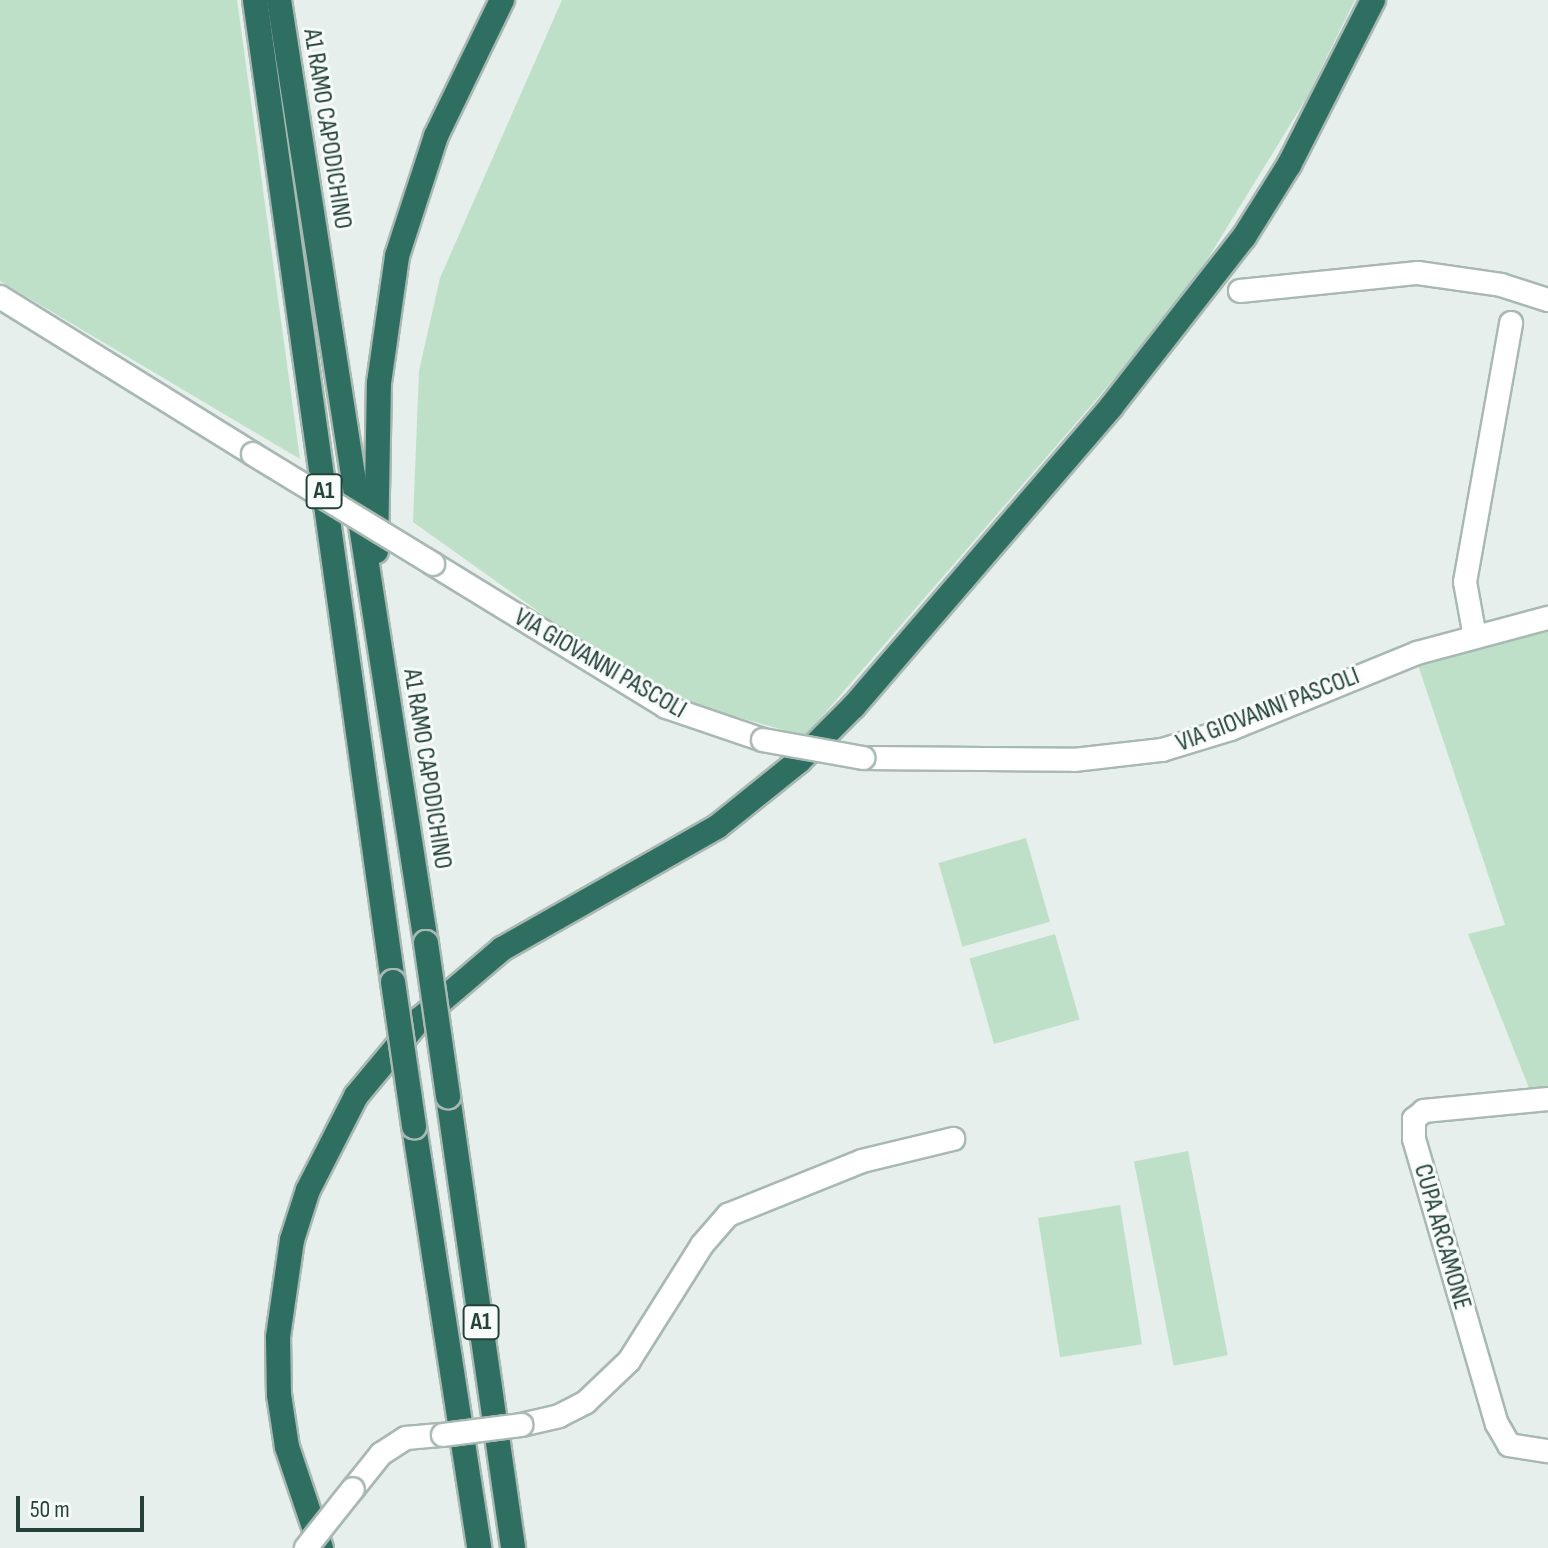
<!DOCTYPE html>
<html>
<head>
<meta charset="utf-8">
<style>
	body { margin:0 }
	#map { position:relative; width:1548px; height:1548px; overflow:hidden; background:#e6efeb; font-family:"Sofia Sans Condensed",sans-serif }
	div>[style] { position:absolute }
	.green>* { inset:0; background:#bfe0c8; transform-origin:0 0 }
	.roads { filter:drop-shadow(2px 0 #a8b8b2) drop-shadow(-2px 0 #a8b8b2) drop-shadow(0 2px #a8b8b2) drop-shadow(0 -2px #a8b8b2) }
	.minor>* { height:22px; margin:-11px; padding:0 11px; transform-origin:11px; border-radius:11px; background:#fff }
	.highway>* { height:24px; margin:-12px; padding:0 12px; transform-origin:12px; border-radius:12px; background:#2f6f62 }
	.bridges { filter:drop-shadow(2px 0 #a8b8b2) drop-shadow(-2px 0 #a8b8b2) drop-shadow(0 2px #a8b8b2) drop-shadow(0 -2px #a8b8b2) }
	.minor-bridge>* { height:22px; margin:-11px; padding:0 11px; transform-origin:11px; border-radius:11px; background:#fff }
	.highway-bridge>* { height:24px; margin:-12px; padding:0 12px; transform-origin:12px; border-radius:12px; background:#2f6f62 }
	span { translate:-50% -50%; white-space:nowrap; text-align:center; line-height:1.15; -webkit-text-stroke:6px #f7fbf9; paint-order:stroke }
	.shield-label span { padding:2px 6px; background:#f7fbf9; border:2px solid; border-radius:6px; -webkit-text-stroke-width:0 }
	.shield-label { font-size:24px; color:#24423a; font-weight:700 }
	.street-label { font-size:26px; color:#24423a }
	.scale { position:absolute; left:16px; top:1496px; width:128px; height:36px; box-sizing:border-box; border:4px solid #24423a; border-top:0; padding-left:10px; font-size:24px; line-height:28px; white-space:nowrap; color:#24423a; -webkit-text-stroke:6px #f7fbf9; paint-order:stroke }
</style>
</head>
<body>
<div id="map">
	<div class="green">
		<div style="clip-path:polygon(0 0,237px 0,300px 459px,0 281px)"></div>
		<div style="clip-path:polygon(562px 0,1355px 0,1306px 99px,1197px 276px,1147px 341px,805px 736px,701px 707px,591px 649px,413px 522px,419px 371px,440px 278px)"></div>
		<div style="clip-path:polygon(1548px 628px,1548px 1093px,1531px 1093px,1468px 934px,1505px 925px,1417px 662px)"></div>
		<div style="left:1026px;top:838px;width:87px;height:91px;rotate:74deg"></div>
		<div style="left:1055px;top:934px;width:89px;height:89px;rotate:74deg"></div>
		<div style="left:1188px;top:1151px;width:208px;height:55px;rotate:79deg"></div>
		<div style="left:1120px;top:1205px;width:141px;height:83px;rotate:81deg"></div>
	</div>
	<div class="roads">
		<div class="minor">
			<div style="left:1240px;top:291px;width:179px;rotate:-5.8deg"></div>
			<div style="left:1418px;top:273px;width:84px;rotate:8.2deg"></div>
			<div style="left:1501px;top:285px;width:49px;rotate:17.7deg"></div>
			<div style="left:0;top:297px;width:298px;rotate:31.8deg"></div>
			<div style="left:433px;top:564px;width:273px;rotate:31.5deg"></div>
			<div style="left:666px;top:707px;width:102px;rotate:18.8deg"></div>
			<div style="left:1475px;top:637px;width:56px;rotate:-100.3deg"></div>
			<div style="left:1465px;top:582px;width:263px;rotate:-79.9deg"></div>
			<div style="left:863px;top:758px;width:211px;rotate:0.5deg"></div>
			<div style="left:1074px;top:760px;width:89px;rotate:-6.5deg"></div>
			<div style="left:1162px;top:750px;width:72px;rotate:-16.9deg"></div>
			<div style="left:1231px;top:729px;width:201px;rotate:-22.2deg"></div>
			<div style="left:1417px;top:653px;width:136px;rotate:-15deg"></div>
			<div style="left:1548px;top:1099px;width:125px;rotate:174.5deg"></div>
			<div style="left:1424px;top:1111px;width:13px;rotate:141deg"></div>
			<div style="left:1414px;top:1119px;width:20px;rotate:90deg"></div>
			<div style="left:1414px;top:1139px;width:297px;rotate:73.8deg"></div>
			<div style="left:1497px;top:1424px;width:24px;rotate:60deg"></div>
			<div style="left:1509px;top:1445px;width:39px;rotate:9deg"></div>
			<div style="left:521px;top:1425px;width:39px;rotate:-13deg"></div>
			<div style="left:559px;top:1416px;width:30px;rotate:-27deg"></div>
			<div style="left:586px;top:1402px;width:59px;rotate:-43.6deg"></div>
			<div style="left:629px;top:1361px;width:137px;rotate:-57.8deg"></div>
			<div style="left:702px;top:1245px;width:40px;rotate:-49deg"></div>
			<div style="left:728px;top:1215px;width:144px;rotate:-21.9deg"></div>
			<div style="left:862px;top:1161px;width:94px;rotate:-13.6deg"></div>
			<div style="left:353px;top:1489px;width:45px;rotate:-51.3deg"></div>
			<div style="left:381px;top:1454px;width:30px;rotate:-33deg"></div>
			<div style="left:406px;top:1438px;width:37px;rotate:-5deg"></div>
		</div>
		<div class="highway">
			<div style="left:255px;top:0;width:992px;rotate:82deg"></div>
			<div style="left:279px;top:0;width:954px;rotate:81.14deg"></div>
			<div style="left:376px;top:551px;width:168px;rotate:-89deg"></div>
			<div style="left:379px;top:383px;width:128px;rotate:-81.9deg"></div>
			<div style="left:397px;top:256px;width:126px;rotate:-72deg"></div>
			<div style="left:436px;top:136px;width:151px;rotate:-64.1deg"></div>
			<div style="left:448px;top:1096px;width:457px;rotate:81.8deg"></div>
			<div style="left:414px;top:1126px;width:427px;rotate:81.2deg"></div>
			<div style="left:321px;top:1548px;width:107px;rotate:-108.6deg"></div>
			<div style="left:287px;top:1447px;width:53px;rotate:-98.7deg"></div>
			<div style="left:279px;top:1395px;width:58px;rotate:-91deg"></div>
			<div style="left:278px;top:1337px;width:98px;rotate:-81.8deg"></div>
			<div style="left:292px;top:1240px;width:52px;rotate:-72.3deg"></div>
			<div style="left:308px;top:1190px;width:106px;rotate:-62.9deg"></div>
			<div style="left:356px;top:1096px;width:100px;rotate:-50.3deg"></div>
			<div style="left:420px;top:1019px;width:108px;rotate:-40.5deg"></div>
			<div style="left:502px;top:949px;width:247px;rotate:-29.6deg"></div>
			<div style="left:717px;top:827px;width:105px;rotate:-38.8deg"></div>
			<div style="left:799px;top:761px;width:78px;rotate:-45deg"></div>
			<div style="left:854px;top:706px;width:394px;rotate:-49.3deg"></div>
			<div style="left:1111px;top:407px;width:216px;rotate:-52deg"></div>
			<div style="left:1244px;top:237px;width:85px;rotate:-58deg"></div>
			<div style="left:1289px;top:165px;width:185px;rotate:-63deg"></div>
		</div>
	</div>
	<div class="bridges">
		<div class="minor-bridge">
			<div style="left:253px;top:454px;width:211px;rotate:31.4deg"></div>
			<div style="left:763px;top:740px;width:102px;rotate:10.2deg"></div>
			<div style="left:443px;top:1435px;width:79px;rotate:-7.3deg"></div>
			<div style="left:306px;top:1548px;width:75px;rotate:-51.5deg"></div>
		</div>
		<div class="highway-bridge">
			<div style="left:426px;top:943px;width:155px;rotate:81.8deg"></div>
			<div style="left:393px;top:982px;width:146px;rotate:81.7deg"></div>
		</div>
	</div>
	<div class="shield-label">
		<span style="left:324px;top:491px">A1</span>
		<span style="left:481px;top:1322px">A1</span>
	</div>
	<div class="street-label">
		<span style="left:327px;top:129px;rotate:81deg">A1 RAMO CAPODICHINO</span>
		<span style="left:600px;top:664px;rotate:30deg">VIA GIOVANNI PASCOLI</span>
		<span style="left:1268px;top:710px;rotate:-21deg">VIA GIOVANNI PASCOLI</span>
		<span style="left:427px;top:769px;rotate:81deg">A1 RAMO CAPODICHINO</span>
		<span style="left:1442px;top:1237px;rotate:74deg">CUPA ARCAMONE</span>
	</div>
	<div class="scale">50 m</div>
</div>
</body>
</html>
